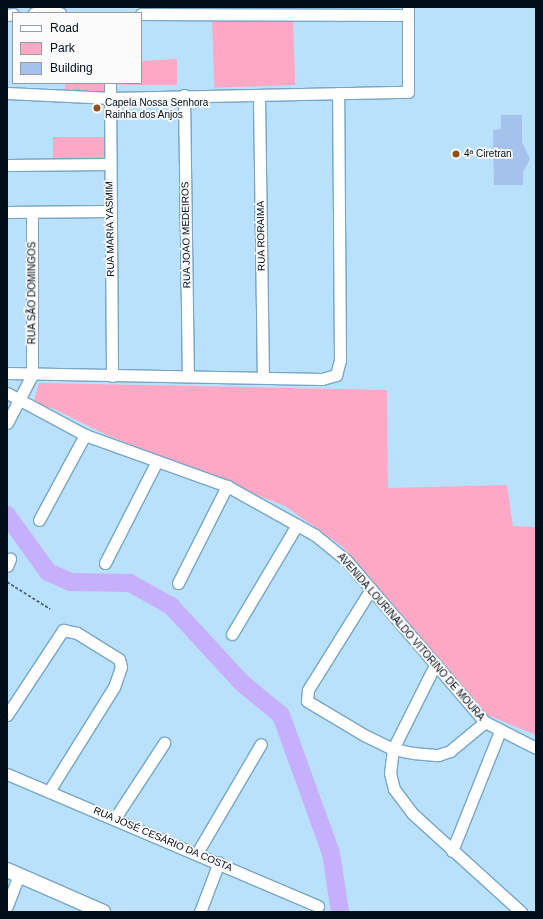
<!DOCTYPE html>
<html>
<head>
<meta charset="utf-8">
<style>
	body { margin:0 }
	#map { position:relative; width:543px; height:919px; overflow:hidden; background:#b9e1fb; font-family:Arial,sans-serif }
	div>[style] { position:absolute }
	.green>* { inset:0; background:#fda9c5; transform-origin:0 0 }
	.river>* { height:18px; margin:-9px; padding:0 9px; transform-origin:9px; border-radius:9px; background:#c6affb }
	.building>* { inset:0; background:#a5c2ed }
	.path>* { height:2px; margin-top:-1px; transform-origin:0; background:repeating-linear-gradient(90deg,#536d7f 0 3px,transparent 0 5px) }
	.roads { filter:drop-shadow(1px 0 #77a6c6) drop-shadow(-1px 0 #77a6c6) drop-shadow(0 1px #77a6c6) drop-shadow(0 -1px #77a6c6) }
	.minor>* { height:11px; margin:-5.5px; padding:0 5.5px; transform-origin:5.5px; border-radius:5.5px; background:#fff }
	.tertiary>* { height:14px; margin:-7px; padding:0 7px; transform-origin:7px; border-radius:7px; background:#fff }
	.dots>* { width:11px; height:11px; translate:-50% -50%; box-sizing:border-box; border:2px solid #fbfbfb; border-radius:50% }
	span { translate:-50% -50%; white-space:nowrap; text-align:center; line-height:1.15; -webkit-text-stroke:3.5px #fbfbfb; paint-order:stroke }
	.poi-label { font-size:10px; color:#000e19 }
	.left { translate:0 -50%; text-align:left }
	.street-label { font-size:10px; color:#000e19 }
	.frame { position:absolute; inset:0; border:8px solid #000e19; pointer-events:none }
	.legend { position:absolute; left:12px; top:12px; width:130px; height:72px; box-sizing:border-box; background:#fbfbfb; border:1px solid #979ca1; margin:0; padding:5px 7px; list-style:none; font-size:12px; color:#000e19 }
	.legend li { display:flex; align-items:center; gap:8px; height:20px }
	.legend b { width:20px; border:1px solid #979ca1 }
</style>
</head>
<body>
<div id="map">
	<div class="green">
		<div style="left:293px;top:19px;width:66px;height:81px;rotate:88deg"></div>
		<div style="clip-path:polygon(177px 59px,177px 85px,116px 85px,141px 83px,141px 61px)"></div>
		<div style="clip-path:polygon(65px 83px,106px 83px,106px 93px,65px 90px)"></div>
		<div style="left:106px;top:137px;width:23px;height:53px;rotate:90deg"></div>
		<div style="clip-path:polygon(39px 383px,387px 390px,388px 488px,507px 485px,513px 526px,536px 527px,536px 735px,483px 713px,343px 547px,285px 506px,107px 435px,52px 408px,33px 404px)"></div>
	</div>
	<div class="river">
		<div style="left:7px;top:515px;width:70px;rotate:54.3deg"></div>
		<div style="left:48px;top:572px;width:24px;rotate:24deg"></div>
		<div style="left:70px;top:582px;width:60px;rotate:1deg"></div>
		<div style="left:130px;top:583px;width:47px;rotate:29.3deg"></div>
		<div style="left:171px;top:606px;width:105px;rotate:47.3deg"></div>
		<div style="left:242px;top:683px;width:50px;rotate:39.4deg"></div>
		<div style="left:281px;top:715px;width:147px;rotate:70.1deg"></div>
		<div style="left:331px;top:853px;width:60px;rotate:81.3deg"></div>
	</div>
	<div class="building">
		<div style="clip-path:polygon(501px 115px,522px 115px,522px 142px,530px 159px,523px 172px,523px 185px,494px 185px,493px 130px,501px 129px)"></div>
	</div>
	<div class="path">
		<div style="left:7px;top:582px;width:51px;rotate:32.1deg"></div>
	</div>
	<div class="roads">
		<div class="minor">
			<div style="left:34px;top:13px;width:26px"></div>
			<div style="left:141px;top:14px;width:266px;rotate:0.2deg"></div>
			<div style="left:7px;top:15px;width:6px;rotate:-9deg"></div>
			<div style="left:110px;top:83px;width:293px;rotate:89.6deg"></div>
			<div style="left:7px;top:93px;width:104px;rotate:2.8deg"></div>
			<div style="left:111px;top:98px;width:297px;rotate:-1.2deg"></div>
			<div style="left:408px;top:92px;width:85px;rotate:-90deg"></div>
			<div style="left:184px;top:95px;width:281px;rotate:89.2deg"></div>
			<div style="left:259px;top:96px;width:280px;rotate:89.2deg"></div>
			<div style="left:7px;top:165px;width:102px;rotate:-0.6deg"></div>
			<div style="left:7px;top:212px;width:103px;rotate:-0.6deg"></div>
			<div style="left:7px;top:373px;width:315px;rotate:1.1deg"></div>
			<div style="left:322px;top:379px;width:15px;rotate:-16deg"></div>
			<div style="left:336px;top:375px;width:16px;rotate:-75deg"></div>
			<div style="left:340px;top:360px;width:267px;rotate:-90.4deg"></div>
			<div style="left:7px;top:393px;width:89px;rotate:28.3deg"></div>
			<div style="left:85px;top:435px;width:151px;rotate:19.8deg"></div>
			<div style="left:227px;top:486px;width:101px;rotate:29.1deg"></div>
			<div style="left:315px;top:535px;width:40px;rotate:39deg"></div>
			<div style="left:346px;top:560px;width:213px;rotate:49.4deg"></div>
			<div style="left:485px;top:722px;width:57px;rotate:27deg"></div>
			<div style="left:7px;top:423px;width:54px;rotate:-62.5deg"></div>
			<div style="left:32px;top:375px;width:163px;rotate:-90deg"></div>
			<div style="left:39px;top:520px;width:97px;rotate:-61.6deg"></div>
			<div style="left:105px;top:563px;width:114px;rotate:-63deg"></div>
			<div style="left:7px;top:566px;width:8px;rotate:-67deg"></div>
			<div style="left:178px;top:583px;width:109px;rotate:-63.2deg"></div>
			<div style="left:371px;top:589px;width:119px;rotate:122deg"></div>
			<div style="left:308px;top:690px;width:11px;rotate:95deg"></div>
			<div style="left:307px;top:701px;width:66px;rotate:30.8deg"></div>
			<div style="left:364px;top:735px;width:32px;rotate:26deg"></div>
			<div style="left:393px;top:749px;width:20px;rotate:11deg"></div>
			<div style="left:413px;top:753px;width:25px;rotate:5deg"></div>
			<div style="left:438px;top:755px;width:13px;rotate:-18deg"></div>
			<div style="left:450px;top:751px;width:45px;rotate:-39.6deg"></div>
			<div style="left:232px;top:634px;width:127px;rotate:-59.2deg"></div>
			<div style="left:434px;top:667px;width:92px;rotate:116.6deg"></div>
			<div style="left:393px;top:749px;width:24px;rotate:97deg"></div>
			<div style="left:390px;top:773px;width:16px;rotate:76deg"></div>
			<div style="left:394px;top:789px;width:31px;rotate:53deg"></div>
			<div style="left:413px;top:814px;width:146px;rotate:42.2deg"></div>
			<div style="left:7px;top:715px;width:102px;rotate:-56.6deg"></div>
			<div style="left:63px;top:630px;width:14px;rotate:12deg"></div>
			<div style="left:77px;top:633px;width:49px;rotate:31.8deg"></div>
			<div style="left:119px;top:659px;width:8px;rotate:76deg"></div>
			<div style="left:121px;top:667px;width:21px;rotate:109deg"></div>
			<div style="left:114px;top:687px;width:123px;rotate:122deg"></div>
			<div style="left:7px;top:774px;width:338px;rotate:23deg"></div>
			<div style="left:115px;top:818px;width:90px;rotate:-56.8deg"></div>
			<div style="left:452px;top:851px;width:129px;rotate:-68.2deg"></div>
			<div style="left:197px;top:853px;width:126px;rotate:-59.6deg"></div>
			<div style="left:7px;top:906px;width:33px;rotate:-69deg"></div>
			<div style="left:200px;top:912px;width:53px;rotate:-69.2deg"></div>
		</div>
		<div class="tertiary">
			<div style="left:7px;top:870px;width:105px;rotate:23.6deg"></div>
		</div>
	</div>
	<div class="dots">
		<div style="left:97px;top:108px;background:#905218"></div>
		<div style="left:456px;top:154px;background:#905218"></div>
	</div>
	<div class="poi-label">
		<span class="left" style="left:105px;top:108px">Capela Nossa Senhora<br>Rainha dos Anjos</span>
		<span class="left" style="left:464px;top:154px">4ª Ciretran</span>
	</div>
	<div class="street-label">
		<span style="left:110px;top:229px;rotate:-91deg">RUA MARIA YASMIM</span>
		<span style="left:186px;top:235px;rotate:-91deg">RUA JOAO MEDEIROS</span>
		<span style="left:261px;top:236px;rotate:-91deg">RUA RORAIMA</span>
		<span style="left:32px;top:293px;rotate:-90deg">RUA SÃO DOMINGOS</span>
		<span style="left:411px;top:637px;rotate:49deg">AVENIDA LOURINALDO VITORINO DE MOURA</span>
		<span style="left:163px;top:839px;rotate:23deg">RUA JOSÉ CESÁRIO DA COSTA</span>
	</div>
	<div class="frame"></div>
	<ul class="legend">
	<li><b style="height:5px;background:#fff"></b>Road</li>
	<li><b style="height:11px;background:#fda9c5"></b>Park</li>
	<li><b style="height:11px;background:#a5c2ed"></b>Building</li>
	</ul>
</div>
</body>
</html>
